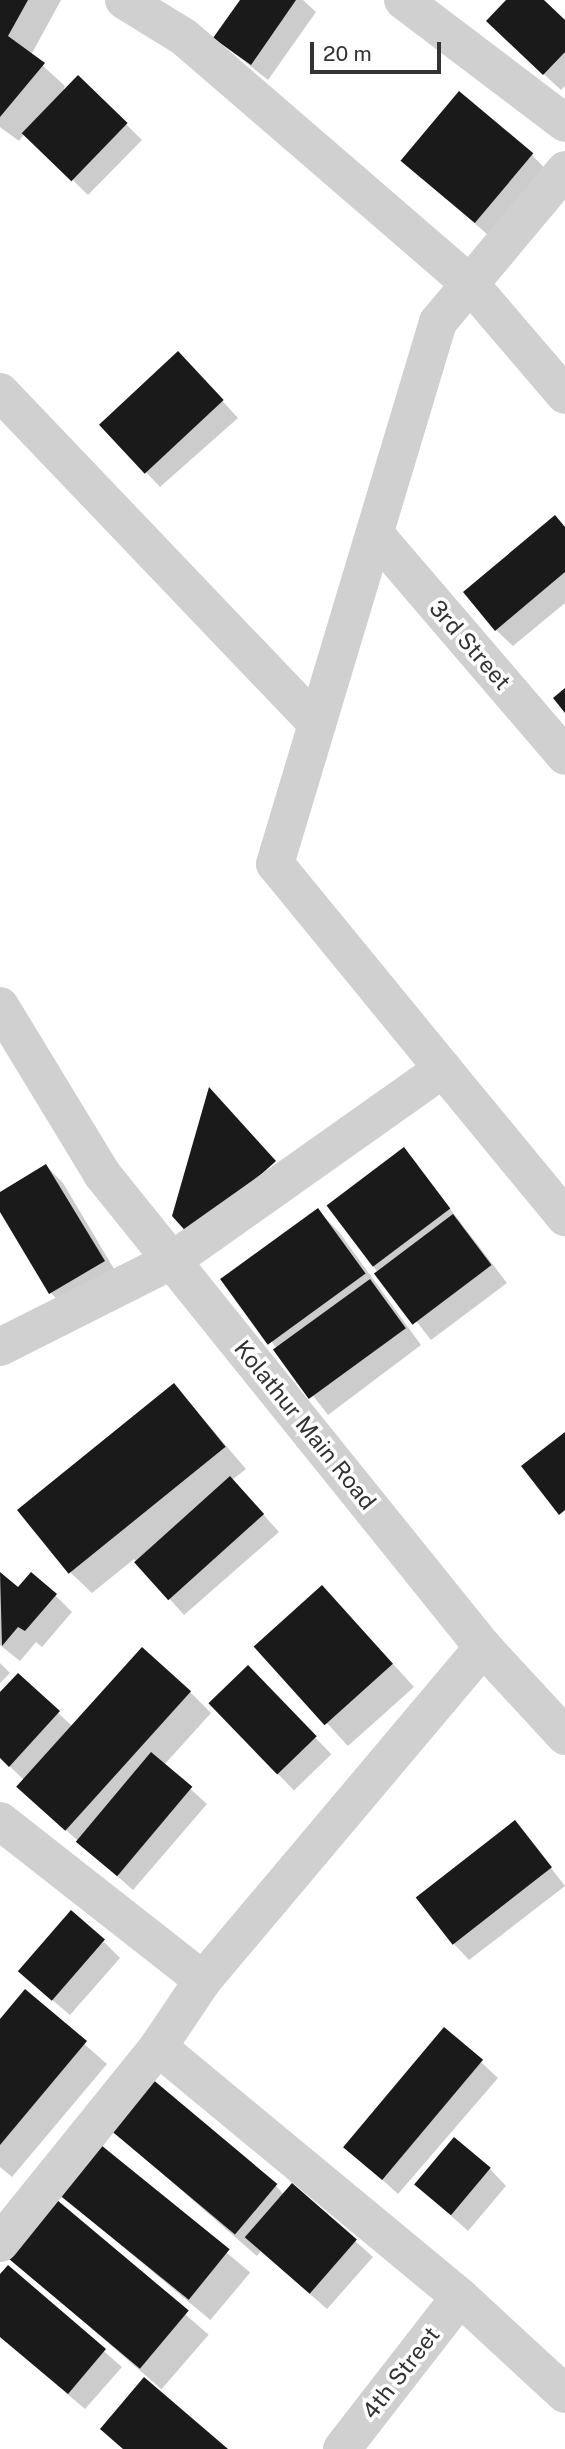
<!DOCTYPE html>
<html>
<head>
<meta charset="utf-8">
<style>
	body { margin:0 }
	#map { position:relative; width:565px; height:2449px; overflow:hidden; background:#fff; font-family:"Public Sans",sans-serif }
	div>[style] { position:absolute }
	.shadow>* { inset:0; background:#0003; transform-origin:0 0 }
	.building>* { inset:0; background:#1a1a1a; transform-origin:0 0 }
	.minor>* { height:38px; margin:-19px; padding:0 19px; transform-origin:19px; border-radius:19px; background:#d0d0d0 }
	.tertiary>* { height:38px; margin:-19px; padding:0 19px; transform-origin:19px; border-radius:19px; background:#d0d0d0 }
	span { translate:-50% -50%; white-space:nowrap; text-align:center; line-height:1.15; -webkit-text-stroke:7px #fff; paint-order:stroke }
	.street-label { font-size:23px; color:#333 }
	.scale { position:absolute; left:310px; top:42px; width:131px; height:32px; box-sizing:border-box; border:4px solid #333; border-top:0; padding-left:9px; font-size:21px; line-height:24px; white-space:nowrap; color:#333; -webkit-text-stroke:5px #fff; paint-order:stroke }
</style>
</head>
<body>
<div id="map">
	<div class="shadow">
		<div style="clip-path:polygon(0 0,61px 0,31px 55px,65px 86px,62px 94px,78px 77px,142px 140px,88px 195px,25px 133px,19px 141px,0 127px)"></div>
		<div style="clip-path:polygon(242px 0,303px 0,316px 12px,268px 80px,215px 38px)"></div>
		<div style="clip-path:polygon(509px 0,541px 0,565px 22px,565px 86px,561px 90px,505px 38px)"></div>
		<div style="clip-path:polygon(532px 155px,553px 177px,497px 243px,403px 160px)"></div>
		<div style="clip-path:polygon(194px 370px,238px 418px,160px 487px,100px 423px)"></div>
		<div style="clip-path:polygon(565px 528px,565px 603px,513px 646px,496px 630px)"></div>
		<div style="clip-path:polygon(404px 1149px,507px 1283px,431px 1340px,373px 1266px)"></div>
		<div style="clip-path:polygon(46px 1166px,63px 1183px,120px 1279px,67px 1310px,51px 1293px,0 1208px,0 1194px)"></div>
		<div style="clip-path:polygon(318px 1211px,339px 1232px,421px 1345px,328px 1415px,224px 1280px)"></div>
		<div style="clip-path:polygon(174px 1385px,246px 1469px,232px 1480px,279px 1532px,184px 1615px,134px 1559px,92px 1593px,70px 1572px)"></div>
		<div style="clip-path:polygon(0 1574px,18px 1590px,55px 1595px,72px 1612px,42px 1647px,36px 1642px,20px 1661px,0 1645px)"></div>
		<div style="clip-path:polygon(343px 1609px,414px 1687px,348px 1746px,257px 1647px)"></div>
		<div style="clip-path:polygon(0 1663px,10px 1673px,0 1683px)"></div>
		<div style="left:248px;top:1668px;width:120px;height:52px;rotate:46deg"></div>
		<div style="clip-path:polygon(18px 1675px,72px 1726px,190px 1692px,211px 1713px,164px 1765px,207px 1804px,133px 1890px,39px 1806px,23px 1779px,0 1757px,0 1695px)"></div>
		<div style="clip-path:polygon(515px 1822px,565px 1886px,469px 1960px,453px 1943px)"></div>
		<div style="clip-path:polygon(104px 1942px,120px 1958px,70px 2015px,37px 1987px)"></div>
		<div style="clip-path:polygon(25px 1992px,107px 2064px,12px 2177px,0 2167px,0 2022px)"></div>
		<div style="clip-path:polygon(481px 2062px,498px 2078px,398px 2194px,344px 2145px)"></div>
		<div style="clip-path:polygon(110px 2128px,276px 2186px,284px 2195px,292px 2185px,373px 2257px,327px 2309px,261px 2251px,257px 2256px)"></div>
		<div style="left:97px;top:2144px;width:200px;height:62px;rotate:40deg"></div>
		<div style="clip-path:polygon(490px 2169px,506px 2186px,468px 2231px,416px 2184px)"></div>
		<div style="left:57px;top:2203px;width:201px;height:72px;rotate:41deg"></div>
		<div style="clip-path:polygon(8px 2268px,122px 2367px,85px 2409px,0 2337px,0 2277px)"></div>
	</div>
	<div class="building">
		<div style="clip-path:polygon(0 0,28px 0,8px 36px,45px 63px,0 117px)"></div>
		<div style="clip-path:polygon(240px 0,296px 0,251px 65px,213px 38px)"></div>
		<div style="clip-path:polygon(506px 0,544px 0,565px 20px,565px 52px,543px 75px,486px 21px)"></div>
		<div style="left:78px;top:75px;width:69px;height:81px;rotate:44deg"></div>
		<div style="left:459px;top:91px;width:97px;height:91px;rotate:40deg"></div>
		<div style="left:178px;top:351px;width:67px;height:108px;rotate:47deg"></div>
		<div style="clip-path:polygon(555px 515px,565px 527px,565px 572px,495px 631px,463px 592px)"></div>
		<div style="clip-path:polygon(565px 688px,565px 713px,553px 698px)"></div>
		<div style="clip-path:polygon(209px 1087px,276px 1161px,191px 1237px,172px 1216px)"></div>
		<div style="left:404px;top:1147px;width:77px;height:97px;rotate:53deg"></div>
		<div style="clip-path:polygon(46px 1164px,105px 1261px,49px 1294px,0 1212px,0 1192px)"></div>
		<div style="left:318px;top:1208px;width:81px;height:121px;rotate:54deg"></div>
		<div style="left:453px;top:1214px;width:64px;height:99px;rotate:53deg"></div>
		<div style="left:370px;top:1279px;width:61px;height:120px;rotate:54deg"></div>
		<div style="left:174px;top:1383px;width:82px;height:202px;rotate:51deg"></div>
		<div style="clip-path:polygon(565px 1432px,565px 1510px,559px 1515px,521px 1466px)"></div>
		<div style="left:230px;top:1476px;width:51px;height:129px;rotate:48deg"></div>
		<div style="clip-path:polygon(0 1572px,18px 1587px,31px 1572px,57px 1594px,25px 1631px,18px 1627px,2px 1646px)"></div>
		<div style="left:322px;top:1585px;width:106px;height:92px;rotate:48deg"></div>
		<div style="left:142px;top:1647px;width:66px;height:188px;rotate:42deg"></div>
		<div style="left:248px;top:1665px;width:99px;height:55px;rotate:46deg"></div>
		<div style="clip-path:polygon(18px 1673px,60px 1711px,9px 1767px,0 1758px,0 1692px)"></div>
		<div style="left:151px;top:1752px;width:54px;height:117px;rotate:40deg"></div>
		<div style="left:515px;top:1820px;width:60px;height:126px;rotate:52deg"></div>
		<div style="left:71px;top:1910px;width:45px;height:81px;rotate:41deg"></div>
		<div style="clip-path:polygon(25px 1989px,87px 2041px,0 2145px,0 2019px)"></div>
		<div style="left:444px;top:2027px;width:51px;height:157px;rotate:40deg"></div>
		<div style="left:151px;top:2078px;width:165px;height:66px;rotate:40deg"></div>
		<div style="left:454px;top:2137px;width:48px;height:62px;rotate:40deg"></div>
		<div style="left:96px;top:2141px;width:172px;height:65px;rotate:39deg"></div>
		<div style="left:292px;top:2183px;width:86px;height:72px;rotate:41deg"></div>
		<div style="left:57px;top:2200px;width:172px;height:76px;rotate:40deg"></div>
		<div style="clip-path:polygon(8px 2265px,106px 2349px,68px 2394px,0 2337px,0 2274px)"></div>
		<div style="clip-path:polygon(144px 2377px,228px 2449px,123px 2449px,100px 2429px)"></div>
	</div>
	<div class="minor">
		<div style="left:124px;top:0;width:70px;rotate:31.7deg"></div>
		<div style="left:184px;top:37px;width:378px;rotate:40.8deg"></div>
		<div style="left:470px;top:284px;width:146px;rotate:49.4deg"></div>
		<div style="left:403px;top:0;width:203px;rotate:37.2deg"></div>
		<div style="left:0;top:392px;width:459px;rotate:46.3deg"></div>
		<div style="left:375px;top:534px;width:292px;rotate:49.4deg"></div>
		<div style="left:443px;top:1069px;width:192px;rotate:50.5deg"></div>
		<div style="left:0;top:1347px;width:194px;rotate:-26.7deg"></div>
		<div style="left:0;top:1821px;width:258px;rotate:38.1deg"></div>
		<div style="left:158px;top:2047px;width:392px;rotate:39.6deg"></div>
		<div style="left:460px;top:2297px;width:143px;rotate:42.7deg"></div>
		<div style="left:0;top:2243px;width:252px;rotate:-51.1deg"></div>
		<div style="left:158px;top:2047px;width:81px;rotate:-56.1deg"></div>
		<div style="left:203px;top:1980px;width:435px;rotate:-49.9deg"></div>
		<div style="left:342px;top:2449px;width:192px;rotate:-52.2deg"></div>
	</div>
	<div class="tertiary">
		<div style="left:0;top:1006px;width:197px;rotate:58.7deg"></div>
		<div style="left:102px;top:1174px;width:607px;rotate:51.15deg"></div>
		<div style="left:483px;top:1647px;width:121px;rotate:47.3deg"></div>
		<div style="left:173px;top:1260px;width:331px;rotate:-35.3deg"></div>
		<div style="left:443px;top:1069px;width:265px;rotate:-129.3deg"></div>
		<div style="left:275px;top:864px;width:566px;rotate:-73.26deg"></div>
		<div style="left:438px;top:322px;width:198px;rotate:-50.1deg"></div>
	</div>
	<div class="street-label">
		<span style="left:470px;top:645px;rotate:49deg">3rd Street</span>
		<span style="left:305px;top:1425px;rotate:51deg">Kolathur Main Road</span>
		<span style="left:401px;top:2373px;rotate:-52deg">4th Street</span>
	</div>
	<div class="scale">20 m</div>
</div>
</body>
</html>
